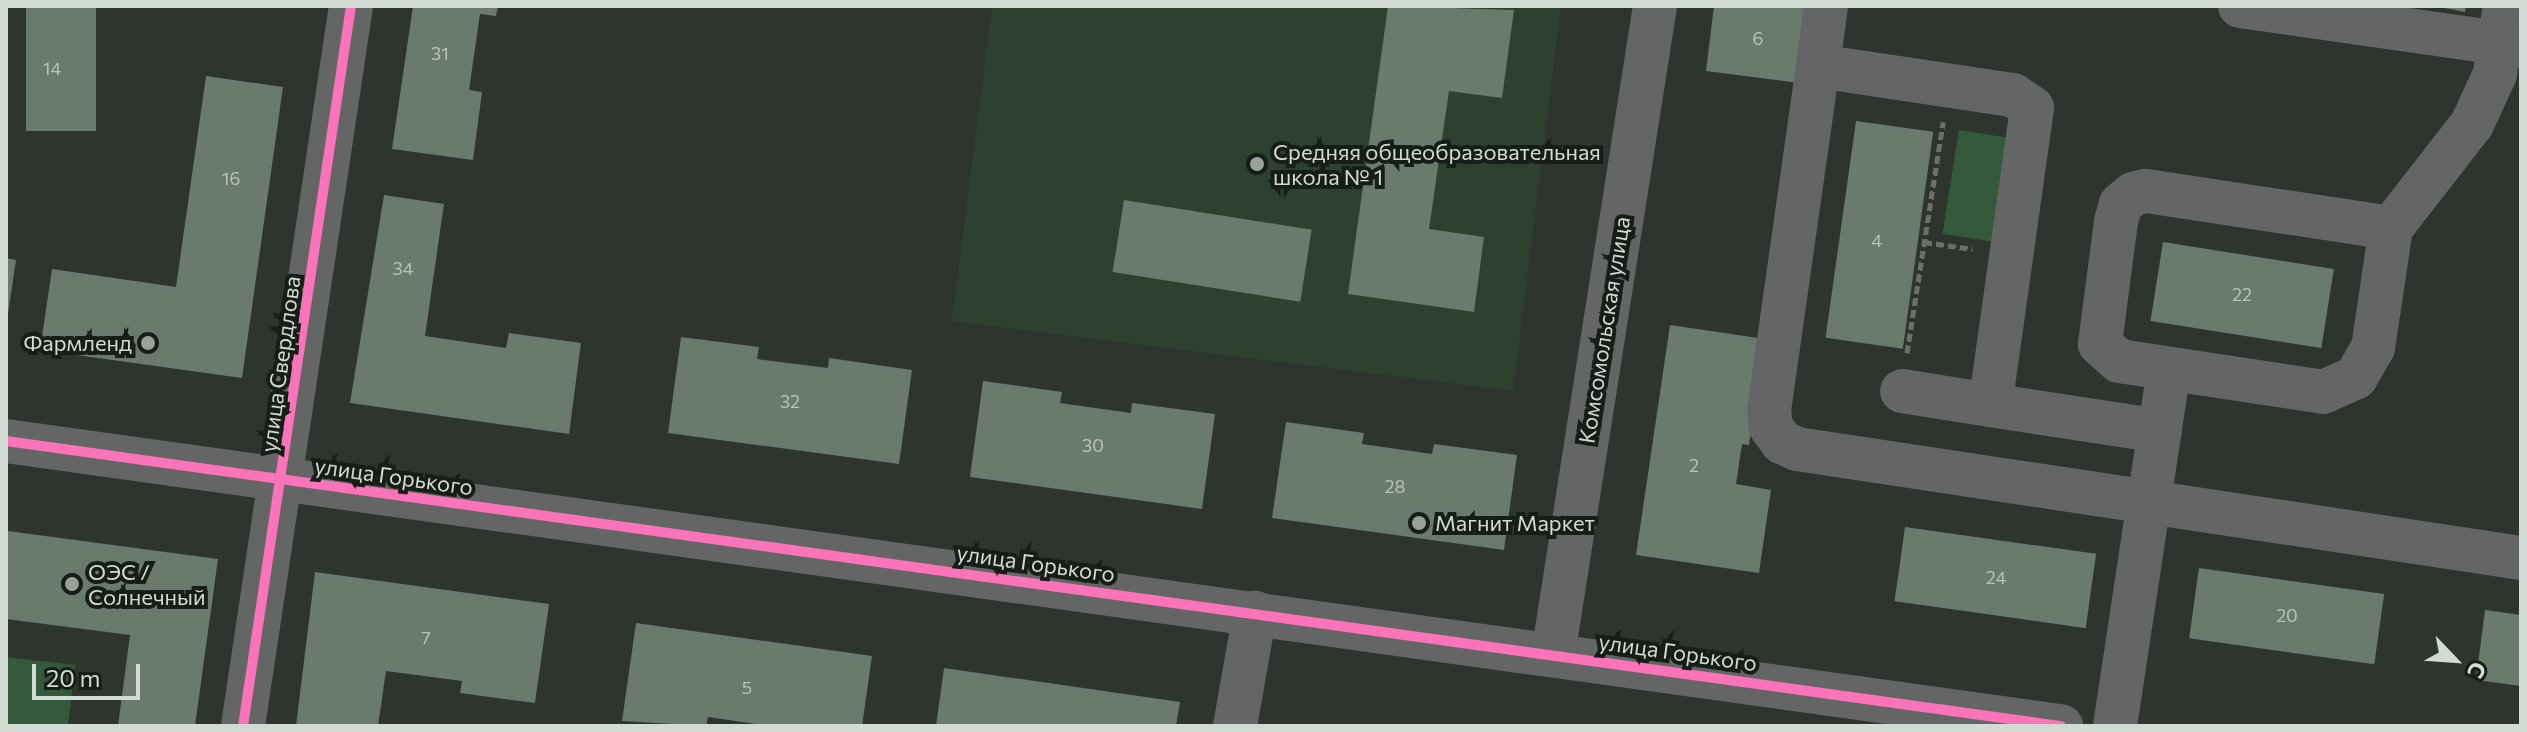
<!DOCTYPE html>
<html>
<head>
<meta charset="utf-8">
<style>
	body { margin:0 }
	#map { position:relative; width:2527px; height:732px; overflow:hidden; background:#2e342e; font-family:Commissioner,sans-serif }
	div>[style] { position:absolute }
	.built>* { inset:0; background:#2e4030 }
	.green>* { inset:0; background:#355a3b; transform-origin:0 0 }
	.building>* { inset:0; background:#6a7a6d; transform-origin:0 0 }
	.path>* { height:5px; margin-top:-2.5px; transform-origin:0; background:repeating-linear-gradient(90deg,#6c706c 0 8px,transparent 0 12px) }
	.minor>* { height:44px; margin:-22px; padding:0 22px; transform-origin:22px; border-radius:22px; background:#636664 }
	.cycleway>* { height:10px; margin:-5px; padding:0 5px; transform-origin:5px; border-radius:5px; background:#fb73b8 }
	.dots>* { width:22px; height:22px; translate:-50% -50%; box-sizing:border-box; border:4px solid #171e18; border-radius:50% }
	span { translate:-50% -50%; white-space:nowrap; text-align:center; line-height:1.15; -webkit-text-stroke:8px #171e18; paint-order:stroke }
	.number-label { font-size:18px; color:#b8c3ba }
	.number-label span { -webkit-text-stroke-width:0 }
	.poi-label { font-size:22px; color:#d2dbd3 }
	.left { translate:0 -50%; text-align:left }
	.right { translate:-100% -50%; text-align:right }
	.street-label { font-size:22px; color:#d2dbd3 }
	.frame { position:absolute; inset:0; border:8px solid #d2dbd3; pointer-events:none }
	.north { position:absolute; left:2415px; top:620px; width:80px; height:80px; -webkit-text-stroke:6px #171e18; paint-order:stroke; rotate:115deg; font-size:22px; font-weight:700; line-height:32px; text-align:center; color:#d2dbd3 }
	.north::after { content:''; display:block; margin:auto; width:28px; height:36px; background:#d2dbd3; clip-path:polygon(50% 0,100% 100%,50% 72%,0 100%) }
	.scale { position:absolute; left:32px; top:664px; width:108px; height:36px; box-sizing:border-box; border:4px solid #d2dbd3; border-top:0; padding-left:10px; font-size:24px; line-height:28px; white-space:nowrap; color:#d2dbd3; -webkit-text-stroke:6px #171e18; paint-order:stroke }
</style>
</head>
<body>
<div id="map">
	<div class="built">
		<div style="clip-path:polygon(992px 6px,1561px 6px,1513px 391px,952px 321px)"></div>
	</div>
	<div class="green">
		<div style="left:1959px;top:130px;width:59px;height:105px;rotate:9deg"></div>
		<div style="clip-path:polygon(6px 657px,75px 665px,68px 726px,6px 726px)"></div>
	</div>
	<div class="building">
		<div style="left:26px;top:6px;width:70px;height:125px"></div>
		<div style="clip-path:polygon(413px 6px,498px 6px,496px 16px,480px 14px,469px 90px,482px 92px,473px 160px,392px 149px)"></div>
		<div style="clip-path:polygon(1388px 6px,1514px 10px,1502px 98px,1449px 91px,1429px 229px,1484px 237px,1474px 312px,1348px 294px)"></div>
		<div style="clip-path:polygon(1714px 6px,1811px 6px,1800px 83px,1706px 71px)"></div>
		<div style="clip-path:polygon(2434px 6px,2466px 6px,2465px 12px)"></div>
		<div style="clip-path:polygon(206px 76px,283px 87px,242px 378px,40px 350px,52px 269px,176px 287px)"></div>
		<div style="left:1856px;top:121px;width:78px;height:219px;rotate:8deg"></div>
		<div style="clip-path:polygon(384px 195px,444px 204px,425px 336px,506px 348px,509px 333px,581px 343px,569px 434px,350px 403px)"></div>
		<div style="left:1124px;top:200px;width:190px;height:73px;rotate:9deg"></div>
		<div style="left:2163px;top:242px;width:173px;height:80px;rotate:9deg"></div>
		<div style="clip-path:polygon(6px 258px,16px 260px,8px 314px,6px 314px)"></div>
		<div style="clip-path:polygon(1670px 325px,1765px 339px,1749px 445px,1742px 444px,1736px 484px,1771px 490px,1759px 573px,1636px 555px)"></div>
		<div style="clip-path:polygon(681px 337px,759px 347px,757px 359px,828px 368px,829px 358px,912px 370px,899px 464px,668px 433px)"></div>
		<div style="clip-path:polygon(983px 381px,1062px 392px,1060px 403px,1131px 413px,1132px 403px,1215px 414px,1202px 509px,970px 477px)"></div>
		<div style="clip-path:polygon(1286px 422px,1364px 433px,1362px 444px,1432px 454px,1434px 444px,1517px 455px,1504px 550px,1272px 518px)"></div>
		<div style="left:1905px;top:527px;width:193px;height:75px;rotate:8deg"></div>
		<div style="clip-path:polygon(8px 531px,218px 559px,195px 726px,118px 726px,130px 635px,6px 619px)"></div>
		<div style="left:2199px;top:568px;width:187px;height:71px;rotate:8deg"></div>
		<div style="clip-path:polygon(315px 572px,549px 604px,535px 703px,460px 693px,462px 681px,386px 671px,378px 726px,296px 726px)"></div>
		<div style="clip-path:polygon(2485px 610px,2521px 615px,2521px 686px,2476px 680px)"></div>
		<div style="clip-path:polygon(636px 623px,872px 656px,862px 726px,769px 726px,708px 717px,706px 726px,622px 721px)"></div>
		<div style="clip-path:polygon(944px 668px,1180px 702px,1176px 726px,936px 726px)"></div>
	</div>
	<div class="path">
		<div style="left:1924px;top:242px;width:49px;rotate:8.3deg"></div>
		<div style="left:1907px;top:353px;width:234px;rotate:-81.1deg"></div>
	</div>
	<div class="minor">
		<div style="left:1826px;top:6px;width:61px;rotate:97.6deg"></div>
		<div style="left:1818px;top:66px;width:197px;rotate:8.5deg"></div>
		<div style="left:2013px;top:95px;width:23px;rotate:34deg"></div>
		<div style="left:2032px;top:108px;width:300px;rotate:98deg"></div>
		<div style="left:1990px;top:405px;width:89px;rotate:-171deg"></div>
		<div style="left:2240px;top:6px;width:262px;rotate:8.1deg"></div>
		<div style="left:2499px;top:43px;width:37px;rotate:-81deg"></div>
		<div style="left:1818px;top:66px;width:346px;rotate:98.1deg"></div>
		<div style="left:1769px;top:409px;width:18px;rotate:84deg"></div>
		<div style="left:1771px;top:427px;width:19px;rotate:54deg"></div>
		<div style="left:1782px;top:442px;width:17px;rotate:25deg"></div>
		<div style="left:1797px;top:449px;width:732px;rotate:8.56deg"></div>
		<div style="left:2391px;top:228px;width:249px;rotate:-171.4deg"></div>
		<div style="left:2145px;top:191px;width:12px;rotate:166deg"></div>
		<div style="left:2133px;top:194px;width:16px;rotate:140deg"></div>
		<div style="left:2121px;top:204px;width:19px;rotate:106deg"></div>
		<div style="left:2116px;top:222px;width:123px;rotate:97.5deg"></div>
		<div style="left:2100px;top:344px;width:25px;rotate:42deg"></div>
		<div style="left:2119px;top:361px;width:206px;rotate:8.6deg"></div>
		<div style="left:2323px;top:392px;width:36px;rotate:-24deg"></div>
		<div style="left:2356px;top:377px;width:34px;rotate:-60deg"></div>
		<div style="left:2373px;top:348px;width:121px;rotate:-81.5deg"></div>
		<div style="left:2391px;top:228px;width:132px;rotate:-52.1deg"></div>
		<div style="left:2472px;top:124px;width:55px;rotate:-65.3deg"></div>
		<div style="left:2495px;top:74px;width:31px;rotate:-83deg"></div>
		<div style="left:2499px;top:43px;width:22px;rotate:8deg"></div>
		<div style="left:1990px;top:405px;width:172px;rotate:8.7deg"></div>
		<div style="left:6px;top:441px;width:2075px;rotate:7.9deg"></div>
		<div style="left:1553px;top:655px;width:657px;rotate:-81.07deg"></div>
		<div style="left:243px;top:726px;width:728px;rotate:-81.47deg"></div>
		<div style="left:1235px;top:726px;width:115px;rotate:-80deg"></div>
		<div style="left:2115px;top:726px;width:361px;rotate:-81.4deg"></div>
	</div>
	<div class="cycleway">
		<div style="left:6px;top:441px;width:2075px;rotate:7.9deg"></div>
		<div style="left:243px;top:726px;width:728px;rotate:-81.47deg"></div>
	</div>
	<div class="dots">
		<div style="left:1257px;top:164px;background:#99a199"></div>
		<div style="left:148px;top:343px;background:#99a199"></div>
		<div style="left:1419px;top:523px;background:#99a199"></div>
		<div style="left:72px;top:584px;background:#99a199"></div>
	</div>
	<div class="number-label">
		<span style="left:1758px;top:38px">6</span>
		<span style="left:440px;top:53px">31</span>
		<span style="left:52px;top:68px">14</span>
		<span style="left:231px;top:178px">16</span>
		<span style="left:1877px;top:240px">4</span>
		<span style="left:403px;top:268px">34</span>
		<span style="left:2242px;top:294px">22</span>
		<span style="left:790px;top:401px">32</span>
		<span style="left:1093px;top:445px">30</span>
		<span style="left:1694px;top:465px">2</span>
		<span style="left:1395px;top:486px">28</span>
		<span style="left:1996px;top:577px">24</span>
		<span style="left:2287px;top:615px">20</span>
		<span style="left:426px;top:637px">7</span>
		<span style="left:747px;top:687px">5</span>
	</div>
	<div class="poi-label">
		<span class="left" style="left:1273px;top:164px">Средняя общеобразовательная<br>школа № 1</span>
		<span class="right" style="left:132px;top:343px">Фармленд</span>
		<span class="left" style="left:1435px;top:523px">Магнит Маркет</span>
		<span class="left" style="left:88px;top:584px">ОЭС /<br>Солнечный</span>
	</div>
	<div class="street-label">
		<span style="left:1604px;top:330px;rotate:-81deg">Комсомольская улица</span>
		<span style="left:280px;top:364px;rotate:-82deg">улица Свердлова</span>
		<span style="left:394px;top:476px;rotate:8deg">улица Горького</span>
		<span style="left:1036px;top:563px;rotate:8deg">улица Горького</span>
		<span style="left:1678px;top:652px;rotate:8deg">улица Горького</span>
	</div>
	<div class="frame"></div>
	<div class="north">С</div>
	<div class="scale">20 m</div>
</div>
</body>
</html>
